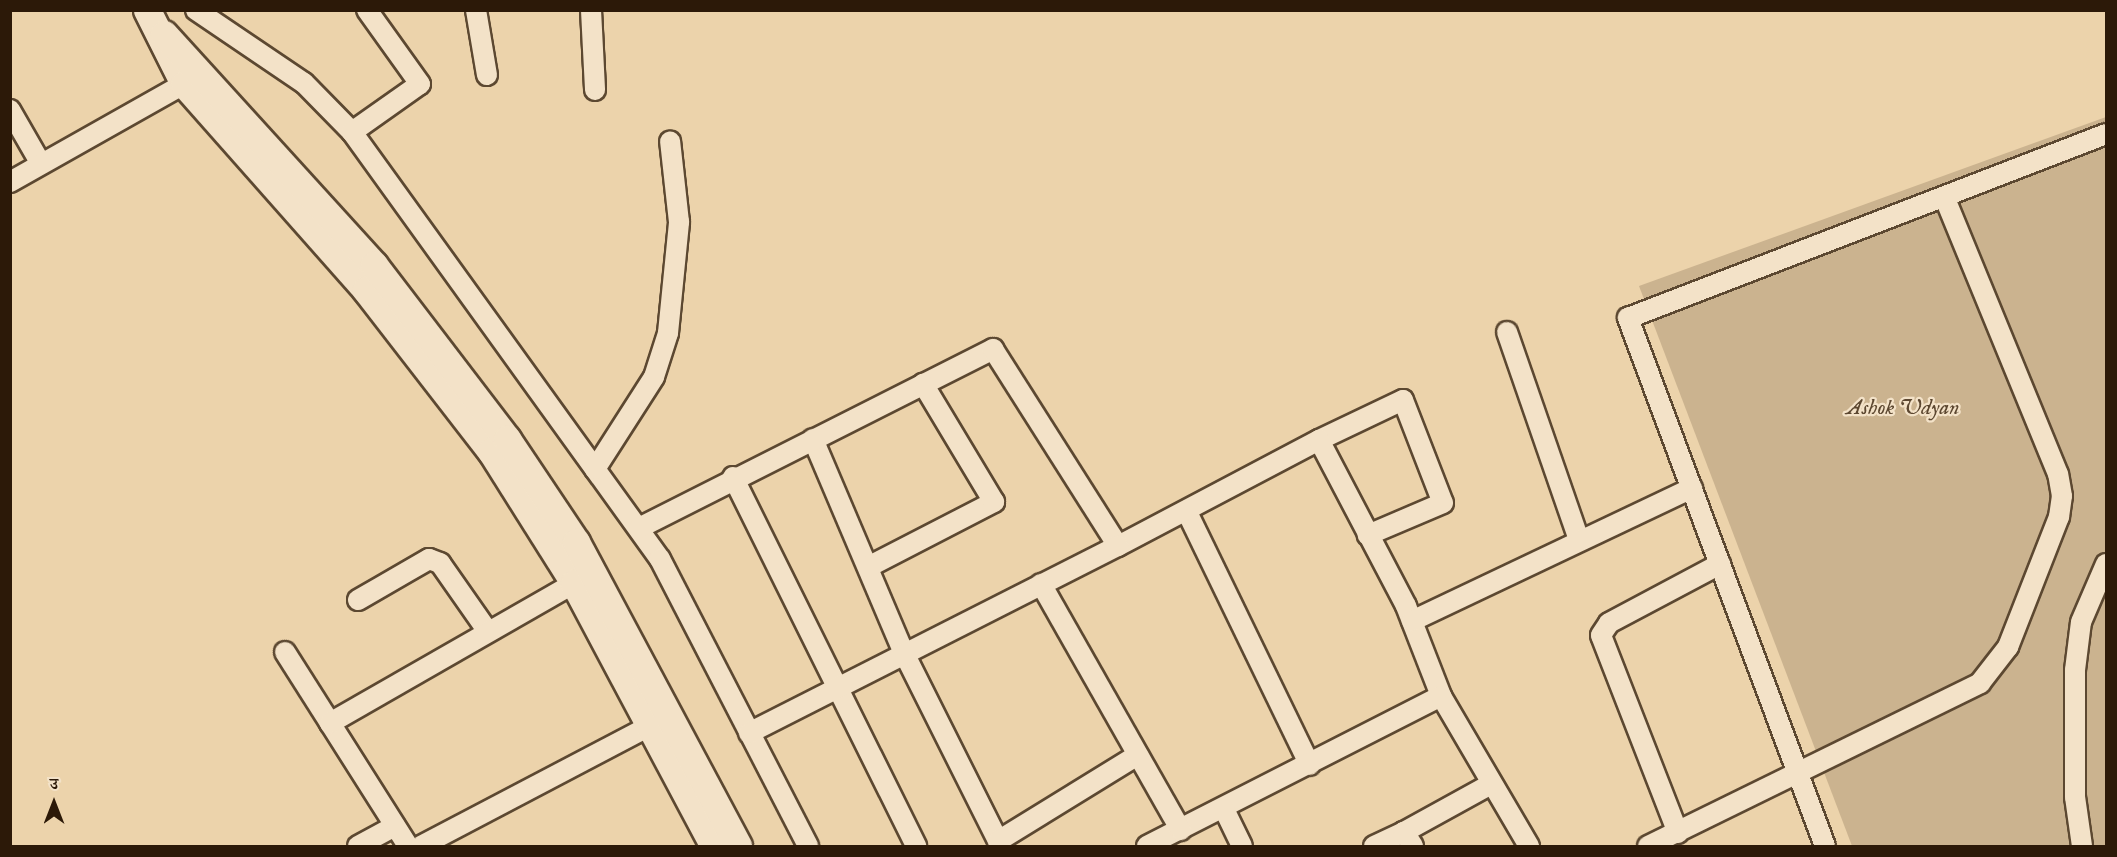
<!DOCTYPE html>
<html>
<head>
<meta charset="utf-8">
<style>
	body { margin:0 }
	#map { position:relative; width:2117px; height:857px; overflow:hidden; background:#ecd3ab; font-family:"IM FELL English","Noto Serif Devanagari",serif }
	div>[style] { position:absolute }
	.green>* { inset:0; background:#cbb38f }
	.roads { filter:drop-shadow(2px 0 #5c4831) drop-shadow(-2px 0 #5c4831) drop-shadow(0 2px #5c4831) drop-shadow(0 -2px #5c4831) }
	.minor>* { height:20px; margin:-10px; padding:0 10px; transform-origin:10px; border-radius:10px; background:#f3e2c8 }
	.secondary>* { height:27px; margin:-13.5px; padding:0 13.5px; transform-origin:13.5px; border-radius:13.5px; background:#f3e2c8 }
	span { translate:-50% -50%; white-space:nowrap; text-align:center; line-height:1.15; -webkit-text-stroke:4.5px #f3e2c8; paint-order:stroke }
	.park-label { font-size:22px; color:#5c4730; font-style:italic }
	.frame { position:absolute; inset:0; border:12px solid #2c1908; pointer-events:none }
	.north { position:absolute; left:24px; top:773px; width:60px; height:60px; -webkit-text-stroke:4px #f3e2c8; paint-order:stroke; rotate:0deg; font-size:16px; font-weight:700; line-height:24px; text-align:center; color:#2c1908 }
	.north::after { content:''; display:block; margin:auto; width:21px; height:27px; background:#2c1908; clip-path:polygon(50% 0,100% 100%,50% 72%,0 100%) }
</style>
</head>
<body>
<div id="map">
	<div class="green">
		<div style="clip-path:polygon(2106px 117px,2106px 846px,1852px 846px,1639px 286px)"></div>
	</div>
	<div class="roads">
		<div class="minor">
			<div style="left:196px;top:10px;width:130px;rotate:34.1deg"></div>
			<div style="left:304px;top:83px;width:69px;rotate:45.6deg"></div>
			<div style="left:352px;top:132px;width:526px;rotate:54.2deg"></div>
			<div style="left:660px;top:559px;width:323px;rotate:62.7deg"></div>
			<div style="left:476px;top:10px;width:66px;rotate:80.4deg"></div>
			<div style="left:591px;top:10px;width:80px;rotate:87.1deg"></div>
			<div style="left:10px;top:110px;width:62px;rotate:60.1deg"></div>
			<div style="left:352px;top:132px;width:83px;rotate:-35.2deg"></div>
			<div style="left:420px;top:84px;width:91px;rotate:-125.6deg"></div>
			<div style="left:10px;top:182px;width:200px;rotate:-29.4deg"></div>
			<div style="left:1507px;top:332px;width:220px;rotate:70.9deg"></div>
			<div style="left:813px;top:439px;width:233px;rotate:67deg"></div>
			<div style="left:904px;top:653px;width:210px;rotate:63.4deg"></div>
			<div style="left:998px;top:841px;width:164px;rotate:-31.6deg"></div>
			<div style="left:1319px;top:440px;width:93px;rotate:-25.5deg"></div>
			<div style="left:1403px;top:400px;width:110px;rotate:68.8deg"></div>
			<div style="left:1443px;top:503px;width:82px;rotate:156.9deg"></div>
			<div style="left:595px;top:469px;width:109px;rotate:-57.3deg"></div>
			<div style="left:654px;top:377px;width:46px;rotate:-72.3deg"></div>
			<div style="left:668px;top:333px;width:112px;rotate:-84.3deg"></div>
			<div style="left:679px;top:222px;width:81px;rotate:-96.3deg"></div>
			<div style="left:733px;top:477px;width:412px;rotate:63.6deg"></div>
			<div style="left:1187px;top:512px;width:281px;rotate:64.1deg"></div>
			<div style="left:639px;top:528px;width:397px;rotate:-26.8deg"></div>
			<div style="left:993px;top:349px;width:233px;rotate:57.6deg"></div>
			<div style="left:1118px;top:546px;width:227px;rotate:-27.8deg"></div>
			<div style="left:1319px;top:440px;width:187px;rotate:62.3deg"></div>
			<div style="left:1406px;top:606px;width:97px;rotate:68.7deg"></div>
			<div style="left:1441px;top:696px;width:330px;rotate:153deg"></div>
			<div style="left:868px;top:567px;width:142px;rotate:-27.3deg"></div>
			<div style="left:994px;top:502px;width:138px;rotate:-121deg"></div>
			<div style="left:1041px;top:584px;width:283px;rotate:60.4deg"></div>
			<div style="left:358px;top:600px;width:82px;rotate:-30deg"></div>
			<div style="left:429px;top:559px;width:12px;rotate:20deg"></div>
			<div style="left:440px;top:563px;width:82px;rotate:55deg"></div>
			<div style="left:1412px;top:621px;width:310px;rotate:-25.4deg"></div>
			<div style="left:285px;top:652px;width:84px;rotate:57.6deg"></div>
			<div style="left:1441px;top:696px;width:174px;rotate:59.6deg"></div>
			<div style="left:749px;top:733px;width:414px;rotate:-26.9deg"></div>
			<div style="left:1224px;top:809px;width:41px;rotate:64.1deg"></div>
			<div style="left:1678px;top:833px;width:212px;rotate:-111.3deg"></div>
			<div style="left:1601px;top:635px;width:14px;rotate:-56deg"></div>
			<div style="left:1609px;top:623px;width:126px;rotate:-28deg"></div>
			<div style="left:358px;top:846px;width:42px;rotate:-28.4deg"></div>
			<div style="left:408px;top:846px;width:146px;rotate:-122.4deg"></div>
			<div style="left:330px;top:723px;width:281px;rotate:-29.8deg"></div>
			<div style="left:421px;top:846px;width:260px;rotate:-27.7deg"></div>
			<div style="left:1374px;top:846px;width:33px;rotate:-25deg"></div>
			<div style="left:1413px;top:846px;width:17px;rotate:-123deg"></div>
			<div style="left:1404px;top:832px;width:99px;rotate:-28.9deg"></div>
			<div style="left:1648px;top:846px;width:370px;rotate:-26.1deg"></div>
			<div style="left:1980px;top:683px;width:46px;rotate:-52.1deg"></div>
			<div style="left:2008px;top:647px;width:140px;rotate:-68.6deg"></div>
			<div style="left:2059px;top:517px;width:21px;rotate:-82deg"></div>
			<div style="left:2062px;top:496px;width:22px;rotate:-100deg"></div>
			<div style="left:2058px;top:474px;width:300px;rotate:-112.3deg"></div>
			<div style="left:1825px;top:846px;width:564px;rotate:-110.46deg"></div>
			<div style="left:1628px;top:318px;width:512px;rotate:-21.05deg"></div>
			<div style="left:2082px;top:846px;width:49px;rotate:-98.1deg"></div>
			<div style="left:2075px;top:797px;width:127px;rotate:-90deg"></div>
			<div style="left:2075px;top:670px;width:48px;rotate:-82.9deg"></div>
			<div style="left:2081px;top:622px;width:63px;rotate:-66.7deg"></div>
		</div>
		<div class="secondary">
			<div style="left:147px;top:10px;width:83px;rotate:63.4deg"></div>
			<div style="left:184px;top:84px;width:275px;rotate:48.5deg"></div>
			<div style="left:366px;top:290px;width:204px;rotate:52.2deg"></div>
			<div style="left:491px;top:451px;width:156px;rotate:57.8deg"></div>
			<div style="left:574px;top:583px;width:298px;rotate:62deg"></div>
			<div style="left:164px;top:34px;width:312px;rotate:47.7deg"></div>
			<div style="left:374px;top:265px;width:219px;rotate:52.6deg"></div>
			<div style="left:507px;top:439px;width:124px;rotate:56.2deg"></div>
			<div style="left:576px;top:542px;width:344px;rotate:61.9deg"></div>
		</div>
	</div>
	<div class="park-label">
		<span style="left:1903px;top:409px">Ashok Udyan</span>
	</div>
	<div class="frame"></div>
	<div class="north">उ</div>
</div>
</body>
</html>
